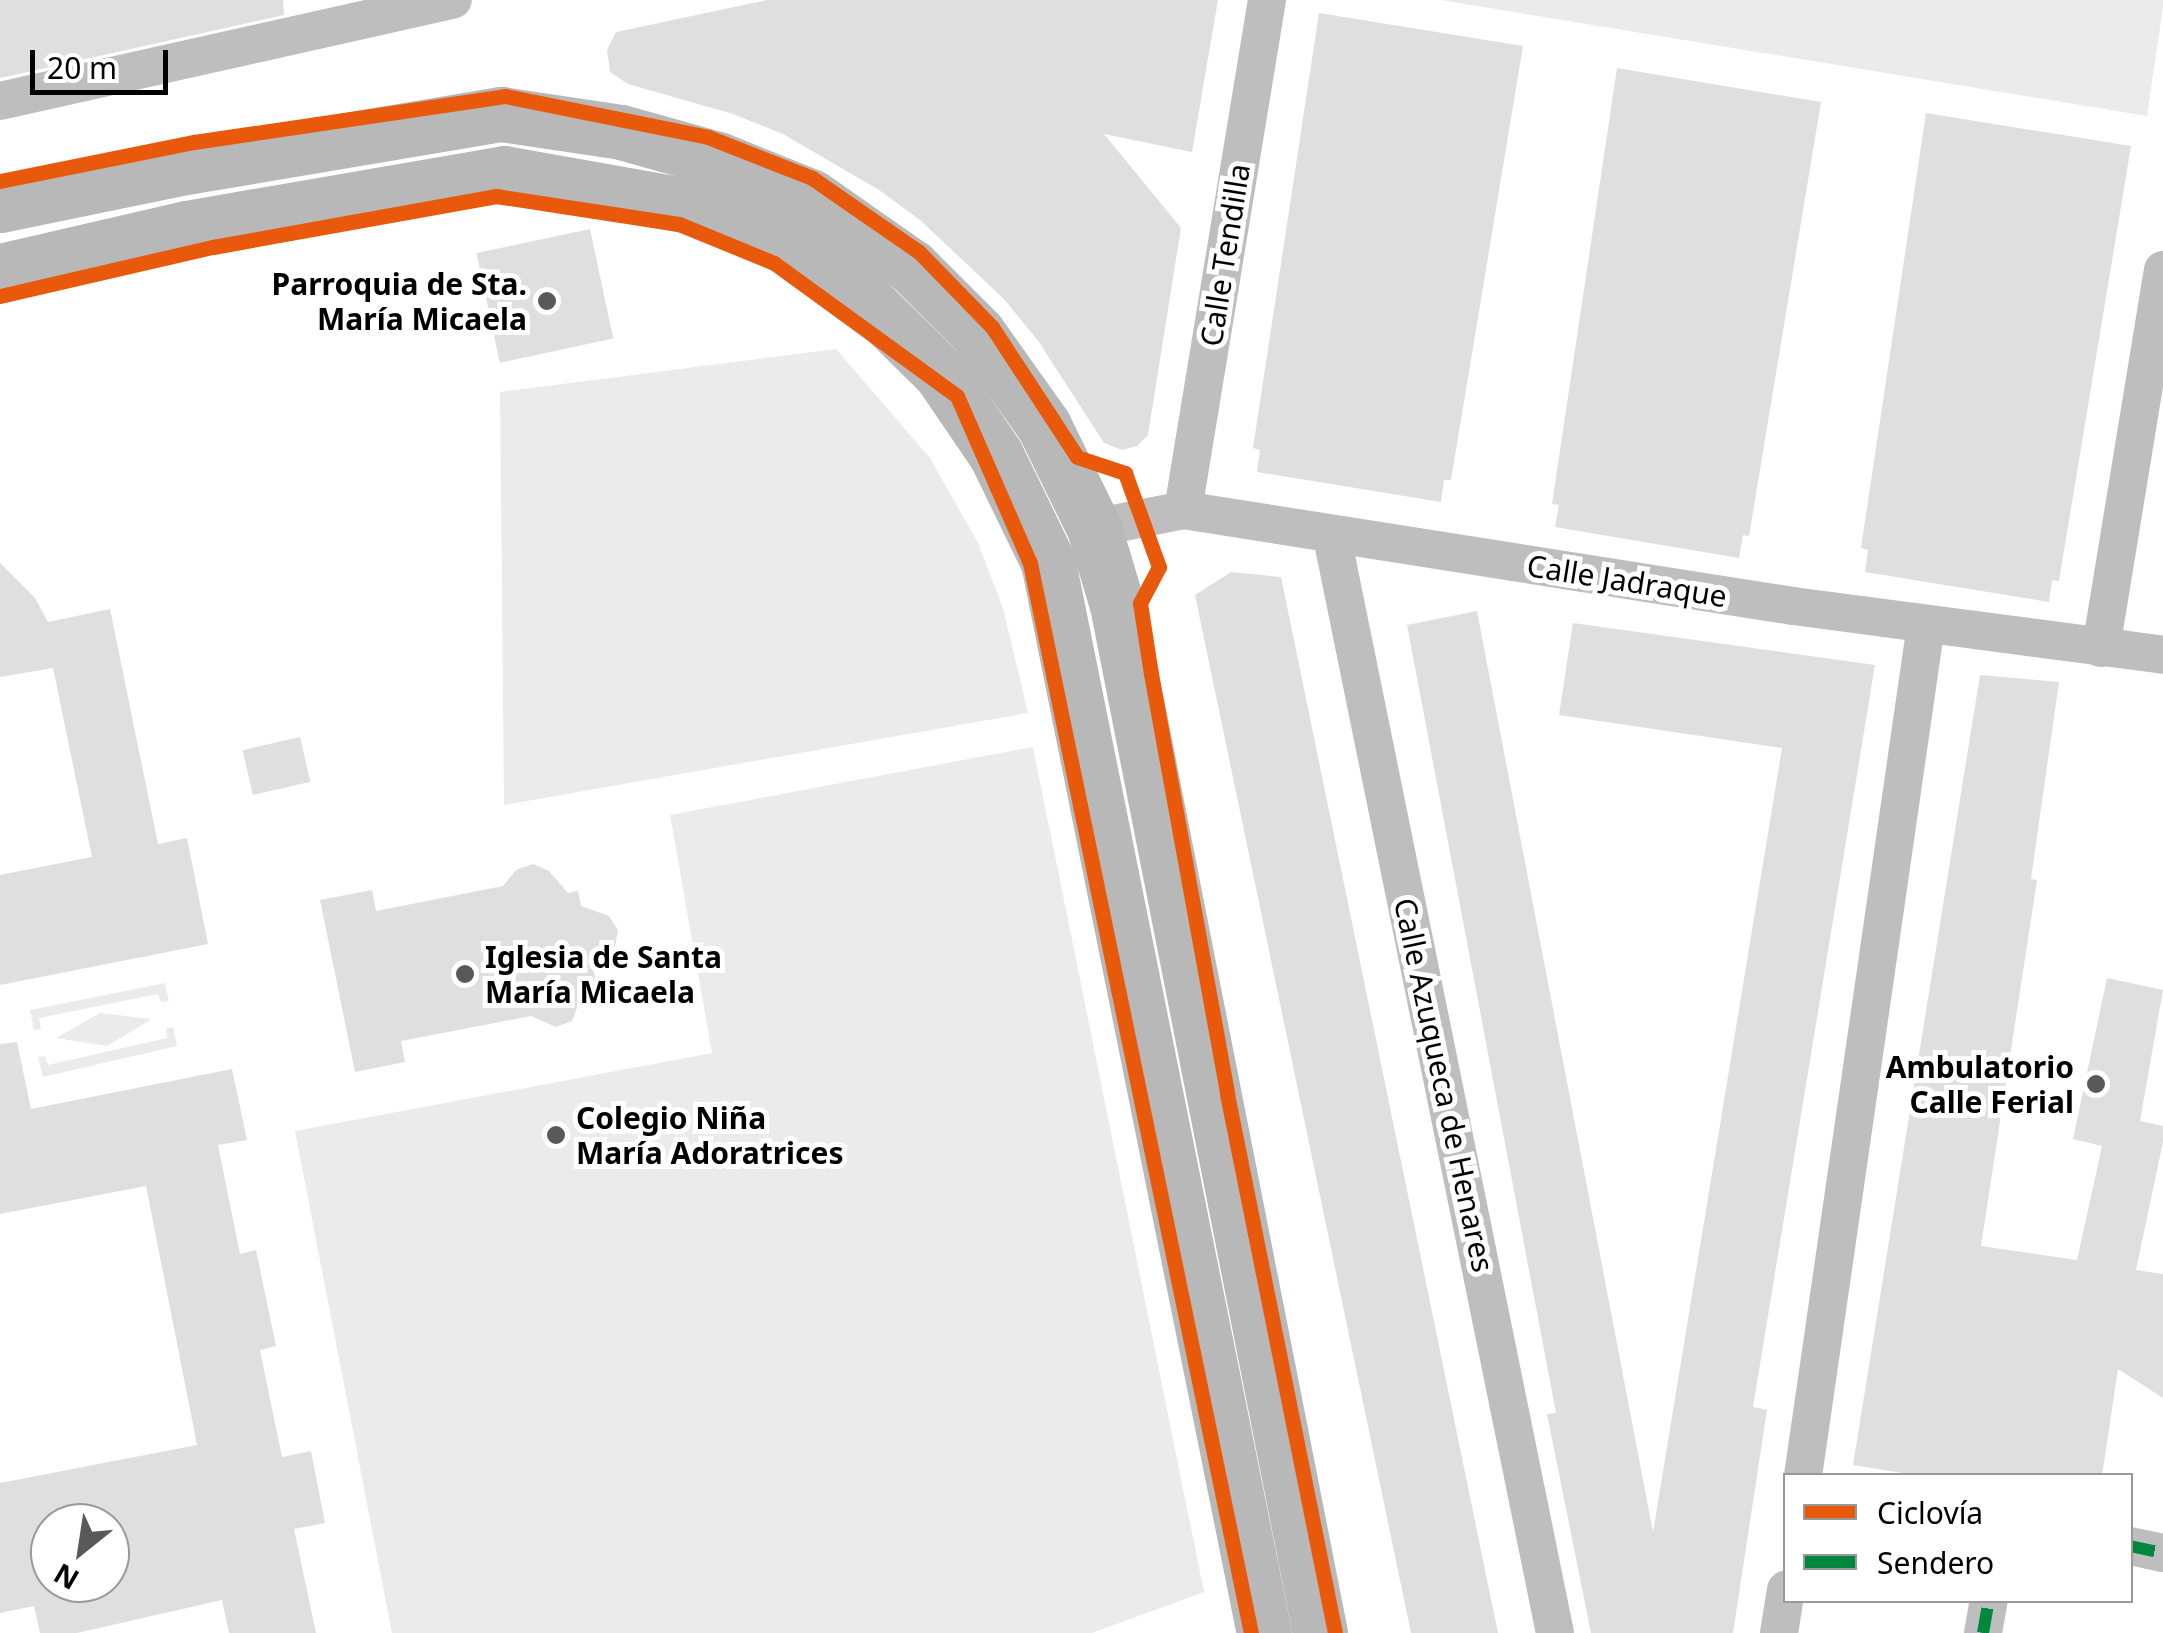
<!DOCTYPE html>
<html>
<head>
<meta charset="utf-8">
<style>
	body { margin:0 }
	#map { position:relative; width:2163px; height:1633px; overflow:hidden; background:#fff; font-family:"Noto Sans",sans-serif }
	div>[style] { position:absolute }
	.green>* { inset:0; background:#ebebeb }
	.building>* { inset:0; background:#dfdfdf; transform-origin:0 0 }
	.street>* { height:38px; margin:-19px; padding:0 19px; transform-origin:19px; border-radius:19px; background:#bebebe }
	.secondary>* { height:55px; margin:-27.5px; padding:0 27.5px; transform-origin:27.5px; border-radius:27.5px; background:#b8b8b8 }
	.quiet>* { height:12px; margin-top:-6px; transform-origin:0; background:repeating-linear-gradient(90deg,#00873e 0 25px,transparent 0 37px) }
	.cycleway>* { height:15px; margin:-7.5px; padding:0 7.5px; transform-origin:7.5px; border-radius:7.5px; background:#e8590c }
	.dots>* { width:28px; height:28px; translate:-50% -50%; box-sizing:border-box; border:5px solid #fff; border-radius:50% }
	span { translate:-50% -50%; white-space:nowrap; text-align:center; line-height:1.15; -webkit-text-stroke:10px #fff; paint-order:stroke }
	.street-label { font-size:30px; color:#000 }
	.poi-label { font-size:30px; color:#000; font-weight:700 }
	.right { translate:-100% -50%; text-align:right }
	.left { translate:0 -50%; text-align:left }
	.legend { position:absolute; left:1783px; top:1473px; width:350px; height:130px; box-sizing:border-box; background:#fff; border:2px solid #999; margin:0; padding:12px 18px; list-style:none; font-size:30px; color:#000 }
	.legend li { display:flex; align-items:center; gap:20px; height:50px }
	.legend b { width:50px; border:2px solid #999 }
	.north { position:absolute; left:30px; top:1503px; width:100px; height:100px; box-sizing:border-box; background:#fff; border:2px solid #999; border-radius:50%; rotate:210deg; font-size:28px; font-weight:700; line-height:40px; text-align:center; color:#000 }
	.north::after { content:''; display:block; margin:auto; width:35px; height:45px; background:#595959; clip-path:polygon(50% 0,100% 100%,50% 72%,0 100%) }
	.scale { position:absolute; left:30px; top:50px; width:138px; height:45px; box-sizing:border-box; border:5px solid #000; border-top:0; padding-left:12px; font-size:30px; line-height:35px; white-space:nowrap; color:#000; -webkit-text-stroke:8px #fff; paint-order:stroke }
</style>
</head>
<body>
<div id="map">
	<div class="green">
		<div style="clip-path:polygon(1441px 0,2163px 0,2163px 7px,2147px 116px)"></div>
		<div style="clip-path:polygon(836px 349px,930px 458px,978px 543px,1003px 608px,1028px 713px,504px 805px,500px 392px)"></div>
		<div style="clip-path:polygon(1033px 747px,1204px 1592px,1092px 1633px,392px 1633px,295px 1131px,712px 1053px,670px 815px)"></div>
		<div style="clip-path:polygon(165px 983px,169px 1001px,161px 1002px,158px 994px,39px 1018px,41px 1029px,34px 1030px,30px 1010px)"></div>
		<div style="clip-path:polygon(100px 1013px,152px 1019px,107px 1046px,56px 1038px)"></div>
		<div style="clip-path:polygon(173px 1027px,177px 1046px,43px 1077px,38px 1057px,45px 1056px,48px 1065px,167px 1038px,166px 1029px)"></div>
	</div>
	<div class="building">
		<div style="clip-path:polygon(0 0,283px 0,284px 15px,0 78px)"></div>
		<div style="clip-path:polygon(767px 0,1218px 0,1192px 152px,1104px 134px,1181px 228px,1148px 435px,1137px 446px,1122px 450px,1104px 443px,1039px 342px,1004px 299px,920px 220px,879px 190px,783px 134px,733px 114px,628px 84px,610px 72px,607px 50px,616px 32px)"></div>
		<div style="clip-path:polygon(1319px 13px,1523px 46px,1451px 480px,1444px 480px,1441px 502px,1257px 472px,1260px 450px,1253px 448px)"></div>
		<div style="clip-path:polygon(1617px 68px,1821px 102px,1749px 536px,1743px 535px,1739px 558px,1555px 527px,1559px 505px,1552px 504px)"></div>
		<div style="clip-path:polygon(1926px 113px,2131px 146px,2059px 581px,2052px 580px,2049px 602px,1865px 572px,1868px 550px,1861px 548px)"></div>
		<div style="left:590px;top:229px;width:112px;height:116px;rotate:78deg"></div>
		<div style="clip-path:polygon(0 563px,35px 598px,48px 622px,110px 609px,158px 844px,187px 838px,208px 944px,0 985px,0 875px,92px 857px,53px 668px,0 677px)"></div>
		<div style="clip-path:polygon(1231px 572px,1281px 577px,1498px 1633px,1411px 1633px,1195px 595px)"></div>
		<div style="clip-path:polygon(1477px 611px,1653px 1532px,1782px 748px,1559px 715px,1573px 623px,1875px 665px,1753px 1407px,1767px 1410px,1733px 1633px,1591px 1633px,1547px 1414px,1556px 1413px,1407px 625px)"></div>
		<div style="clip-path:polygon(1980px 675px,2059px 682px,2031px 879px,2037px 880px,1981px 1246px,2077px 1260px,2102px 1146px,2073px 1139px,2107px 978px,2163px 990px,2140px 1121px,2163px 1126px,2163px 1142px,2136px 1270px,2163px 1274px,2163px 1398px,2118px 1369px,2102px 1476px,1921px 1476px,1853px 1465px)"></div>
		<div style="left:300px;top:737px;width:46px;height:59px;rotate:77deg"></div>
		<div style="clip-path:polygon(533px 864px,549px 871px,568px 893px,578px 891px,581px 906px,609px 916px,618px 930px,615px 947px,592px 963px,596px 982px,586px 984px,572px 1021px,556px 1027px,531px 1016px,401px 1041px,405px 1062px,355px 1072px,320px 900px,372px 890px,376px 911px,503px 886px,516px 870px)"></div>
		<div style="clip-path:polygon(evenodd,17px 1042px,31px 1109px,232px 1069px,247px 1140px,218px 1145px,240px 1254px,256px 1250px,276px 1346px,260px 1350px,282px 1457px,311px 1451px,325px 1523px,294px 1529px,316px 1633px,229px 1633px,222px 1600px,77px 1633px,40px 1633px,34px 1606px,0 1613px,0 1483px,197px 1445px,146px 1186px,0 1214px,0 1044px,17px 1042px,50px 1523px,110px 1523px,110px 1583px,50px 1583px,50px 1523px)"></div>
	</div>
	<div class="street">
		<div style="left:0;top:101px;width:464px;rotate:-12.6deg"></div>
		<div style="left:1183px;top:510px;width:517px;rotate:-80.65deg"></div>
		<div style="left:1094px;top:528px;width:91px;rotate:-11.4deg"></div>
		<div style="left:1183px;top:510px;width:618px;rotate:8.94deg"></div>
		<div style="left:1793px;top:606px;width:373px;rotate:7.5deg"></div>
		<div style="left:1332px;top:537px;width:1118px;rotate:78.5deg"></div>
		<div style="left:2101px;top:648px;width:383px;rotate:-80.7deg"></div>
		<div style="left:1803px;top:1476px;width:860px;rotate:-81.78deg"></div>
		<div style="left:2130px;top:1546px;width:34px;rotate:12deg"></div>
		<div style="left:1779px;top:1633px;width:44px;rotate:-80.8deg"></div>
		<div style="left:1983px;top:1633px;width:34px;rotate:-80deg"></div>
	</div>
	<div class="secondary">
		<div style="left:0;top:205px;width:179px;rotate:-11.6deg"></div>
		<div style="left:175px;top:169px;width:331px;rotate:-9.6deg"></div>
		<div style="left:501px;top:114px;width:121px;rotate:8.5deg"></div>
		<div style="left:621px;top:132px;width:101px;rotate:15.6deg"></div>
		<div style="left:718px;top:159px;width:101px;rotate:22deg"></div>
		<div style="left:812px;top:197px;width:122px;rotate:35deg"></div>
		<div style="left:912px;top:267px;width:93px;rotate:45deg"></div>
		<div style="left:978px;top:333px;width:114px;rotate:54.6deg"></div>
		<div style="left:1044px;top:426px;width:114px;rotate:63.9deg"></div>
		<div style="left:1094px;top:528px;width:80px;rotate:73.4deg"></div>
		<div style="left:1117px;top:605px;width:1048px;rotate:78.83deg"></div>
		<div style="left:0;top:271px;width:191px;rotate:-13deg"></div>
		<div style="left:186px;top:228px;width:323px;rotate:-9.8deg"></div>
		<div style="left:504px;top:173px;width:189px;rotate:10.1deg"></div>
		<div style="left:690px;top:206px;width:106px;rotate:21deg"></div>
		<div style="left:789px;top:244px;width:90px;rotate:35.5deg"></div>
		<div style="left:862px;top:296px;width:111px;rotate:44.6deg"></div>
		<div style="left:941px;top:374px;width:98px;rotate:55.8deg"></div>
		<div style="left:996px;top:455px;width:119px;rotate:64.1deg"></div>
		<div style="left:1048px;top:562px;width:1093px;rotate:78.6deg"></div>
	</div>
	<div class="quiet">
		<div style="left:2130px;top:1546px;width:34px;rotate:12deg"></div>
		<div style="left:1983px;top:1633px;width:34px;rotate:-80deg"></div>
	</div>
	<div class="cycleway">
		<div style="left:0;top:181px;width:198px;rotate:-11.4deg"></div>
		<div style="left:194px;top:142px;width:314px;rotate:-8.4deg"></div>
		<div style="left:505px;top:96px;width:207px;rotate:11.4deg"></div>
		<div style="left:708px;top:137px;width:112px;rotate:21.5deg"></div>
		<div style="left:812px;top:178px;width:130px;rotate:34.7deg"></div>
		<div style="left:919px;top:252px;width:105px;rotate:45.8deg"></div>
		<div style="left:992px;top:327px;width:155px;rotate:56.8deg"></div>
		<div style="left:1077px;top:457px;width:51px;rotate:18.4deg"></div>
		<div style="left:1125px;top:473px;width:100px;rotate:70.1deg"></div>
		<div style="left:1159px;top:567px;width:41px;rotate:117.8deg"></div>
		<div style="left:1140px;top:603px;width:72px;rotate:81.2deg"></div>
		<div style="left:1151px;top:674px;width:427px;rotate:79.7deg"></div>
		<div style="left:1227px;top:1094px;width:550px;rotate:78.67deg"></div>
		<div style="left:0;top:296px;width:219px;rotate:-13deg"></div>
		<div style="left:213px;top:247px;width:288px;rotate:-10.2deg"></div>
		<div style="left:496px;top:196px;width:185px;rotate:8.7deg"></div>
		<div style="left:679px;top:224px;width:103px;rotate:22.3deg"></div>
		<div style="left:774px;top:263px;width:226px;rotate:36deg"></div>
		<div style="left:957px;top:396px;width:182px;rotate:66.4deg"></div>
		<div style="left:1030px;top:563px;width:1093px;rotate:78.33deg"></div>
	</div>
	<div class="dots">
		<div style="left:547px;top:301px;background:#595959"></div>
		<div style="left:465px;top:974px;background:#595959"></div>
		<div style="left:2096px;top:1084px;background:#595959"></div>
		<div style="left:556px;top:1135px;background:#595959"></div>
	</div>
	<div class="street-label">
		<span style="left:1225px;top:255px;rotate:-81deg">Calle Tendilla</span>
		<span style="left:1627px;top:581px;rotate:9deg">Calle Jadraque</span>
		<span style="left:1444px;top:1085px;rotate:78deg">Calle Azuqueca de Henares</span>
	</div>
	<div class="poi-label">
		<span class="right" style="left:527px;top:301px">Parroquia de Sta.<br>María Micaela</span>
		<span class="left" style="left:485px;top:974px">Iglesia de Santa<br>María Micaela</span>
		<span class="right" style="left:2074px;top:1084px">Ambulatorio<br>Calle Ferial</span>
		<span class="left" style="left:576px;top:1135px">Colegio Niña<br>María Adoratrices</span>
	</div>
	<ul class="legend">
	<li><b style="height:12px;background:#e8590c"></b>Ciclovía</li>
	<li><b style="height:12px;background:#00873e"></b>Sendero</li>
	</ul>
	<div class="north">N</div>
	<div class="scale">20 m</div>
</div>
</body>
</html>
